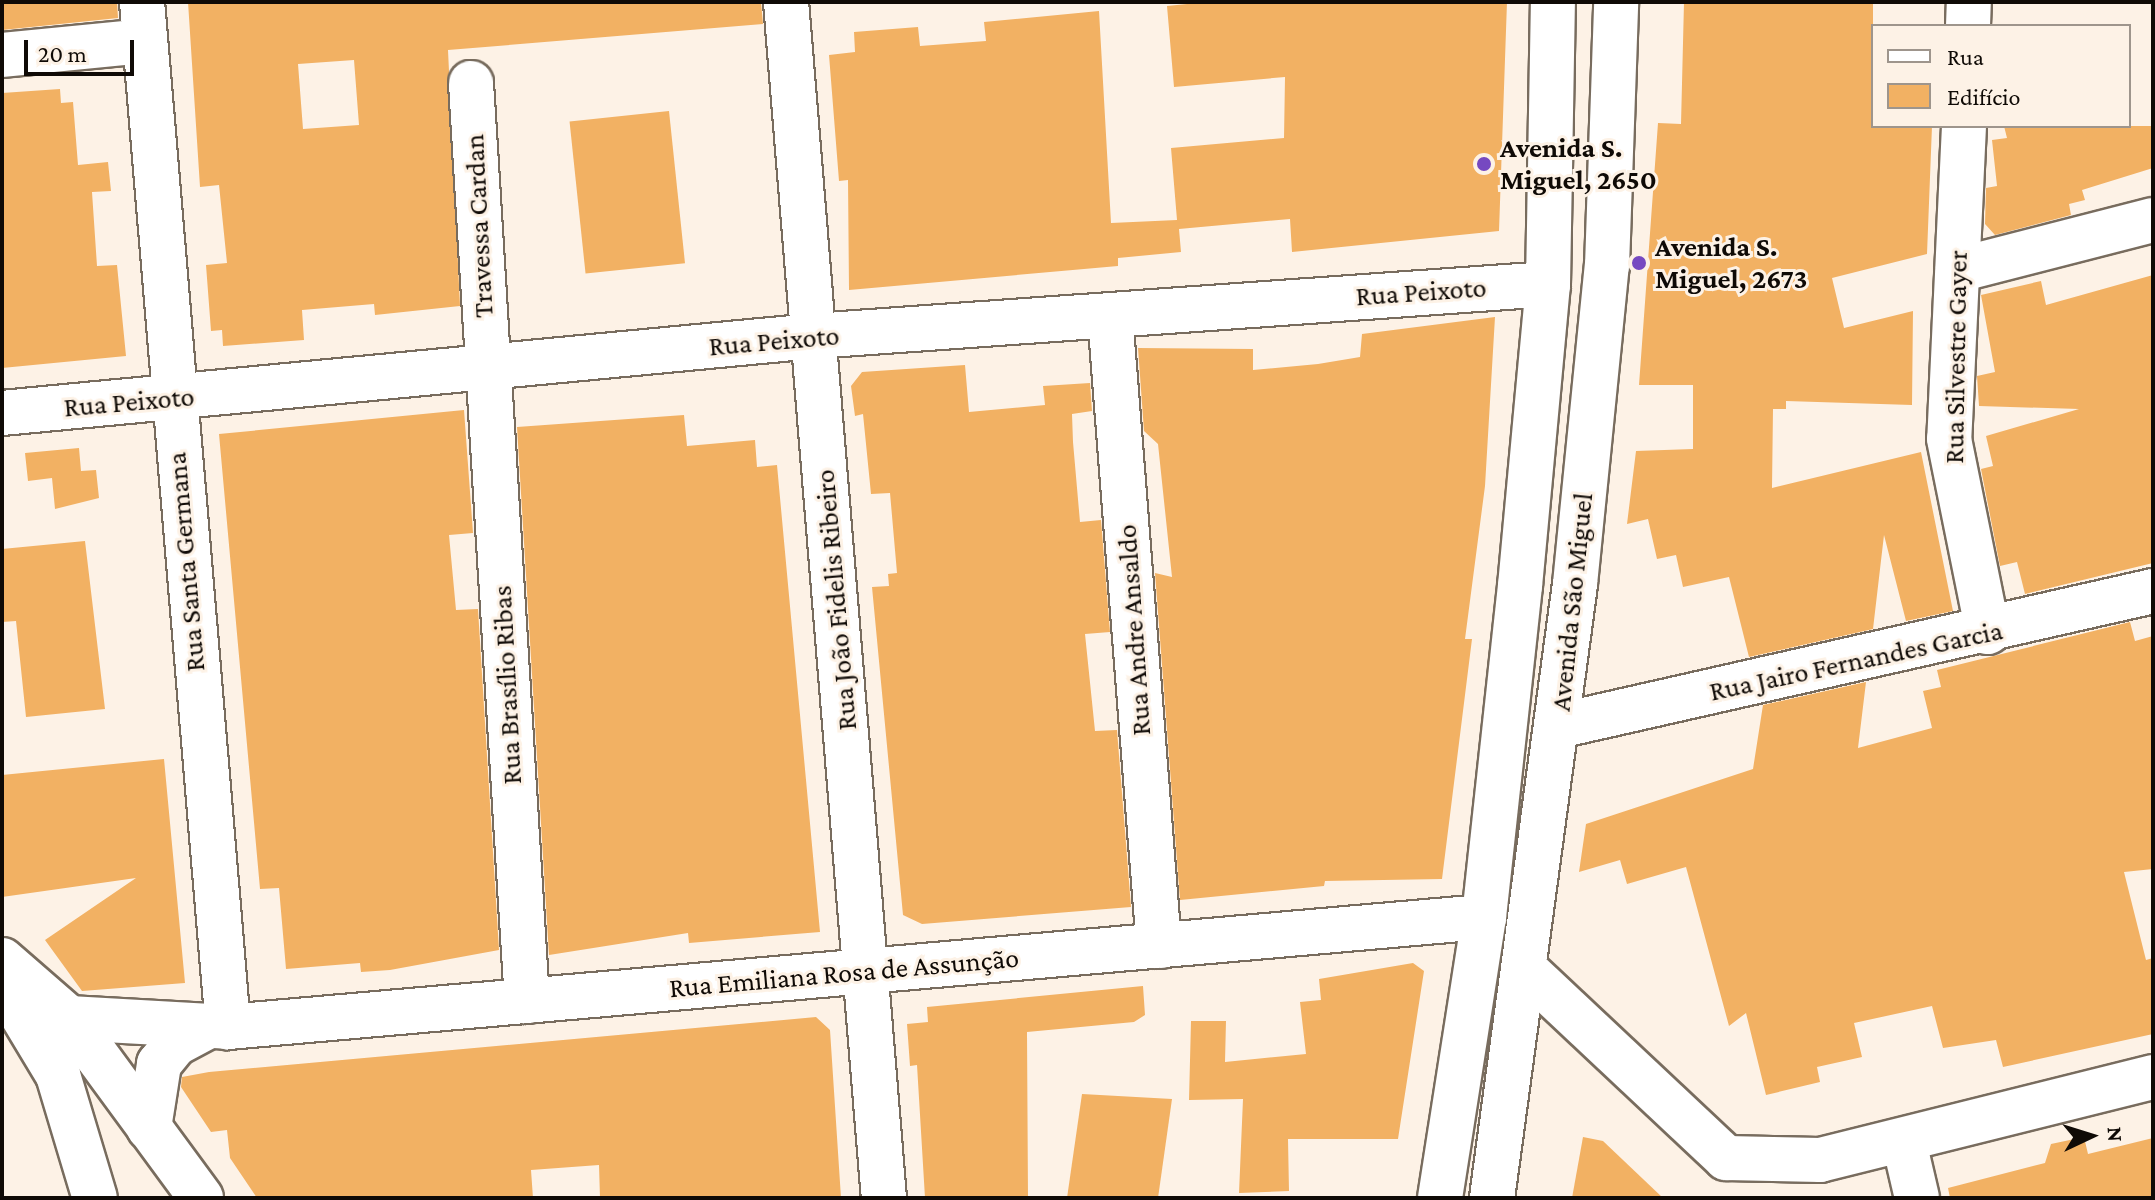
<!DOCTYPE html>
<html>
<head>
<meta charset="utf-8">
<style>
	body { margin:0 }
	#map { position:relative; width:2155px; height:1200px; overflow:hidden; background:#fdf2e6; font-family:"Crimson Pro",serif }
	div>[style] { position:absolute }
	.building>* { inset:0; background:#f2b163; transform-origin:0 0 }
	.roads { filter:drop-shadow(2px 0 #786c5e) drop-shadow(-2px 0 #786c5e) drop-shadow(0 2px #786c5e) drop-shadow(0 -2px #786c5e) }
	.minor>* { height:44px; margin:-22px; padding:0 22px; transform-origin:22px; border-radius:22px; background:#fff }
	.major>* { height:44px; margin:-22px; padding:0 22px; transform-origin:22px; border-radius:22px; background:#fff }
	.dots>* { width:22px; height:22px; translate:-50% -50%; box-sizing:border-box; border:4px solid #fdf2e6; border-radius:50% }
	span { translate:-50% -50%; white-space:nowrap; text-align:center; line-height:1.15; -webkit-text-stroke:6px #fdf2e6; paint-order:stroke }
	.poi-label { font-size:28px; color:#0f0a06; font-weight:700 }
	.left { translate:0 -50%; text-align:left }
	.street-label { font-size:28px; color:#0f0a06 }
	.frame { position:absolute; inset:0; border:4px solid #0f0a06; pointer-events:none }
	.legend { position:absolute; left:1871px; top:24px; width:260px; height:104px; box-sizing:border-box; background:#fdf2e6; border:2px solid #9e958c; margin:0; padding:10px 14px; list-style:none; font-size:24px; color:#0f0a06 }
	.legend li { display:flex; align-items:center; gap:16px; height:40px }
	.legend b { width:40px; border:2px solid #9e958c }
	.north { position:absolute; left:2051px; top:1096px; width:80px; height:80px; -webkit-text-stroke:6px #fdf2e6; paint-order:stroke; rotate:86deg; font-size:22px; font-weight:700; line-height:32px; text-align:center; color:#0f0a06 }
	.north::after { content:''; display:block; margin:auto; width:28px; height:36px; background:#0f0a06; clip-path:polygon(50% 0,100% 100%,50% 72%,0 100%) }
	.scale { position:absolute; left:24px; top:40px; width:110px; height:36px; box-sizing:border-box; border:4px solid #0f0a06; border-top:0; padding-left:10px; font-size:24px; line-height:28px; white-space:nowrap; color:#0f0a06; -webkit-text-stroke:6px #fdf2e6; paint-order:stroke }
</style>
</head>
<body>
<div id="map">
	<div class="building">
		<div style="clip-path:polygon(2px 2px,117px 2px,118px 18px,2px 30px)"></div>
		<div style="clip-path:polygon(evenodd,188px 2px,761px 2px,763px 24px,448px 50px,460px 306px,375px 315px,374px 304px,302px 310px,304px 340px,223px 346px,222px 330px,211px 331px,206px 265px,227px 263px,219px 185px,200px 187px,188px 2px,354px 60px,359px 125px,303px 129px,298px 64px,354px 60px)"></div>
		<div style="clip-path:polygon(1207px 2px,1507px 2px,1499px 231px,1292px 252px,1290px 219px,1179px 229px,1181px 252px,1118px 258px,1118px 266px,849px 290px,848px 180px,839px 181px,829px 55px,855px 52px,854px 32px,918px 27px,920px 46px,986px 41px,984px 22px,1099px 11px,1111px 223px,1177px 220px,1171px 148px,1284px 138px,1285px 77px,1174px 87px,1167px 6px)"></div>
		<div style="clip-path:polygon(1684px 2px,1873px 2px,1873px 126px,1932px 126px,1927px 254px,1832px 278px,1844px 328px,1913px 311px,1912px 405px,1786px 401px,1786px 409px,1773px 409px,1772px 488px,1921px 452px,1953px 611px,1906px 621px,1884px 535px,1873px 629px,1749px 657px,1729px 577px,1683px 587px,1676px 555px,1657px 559px,1648px 519px,1627px 524px,1636px 451px,1693px 449px,1693px 385px,1639px 385px,1658px 123px,1681px 124px)"></div>
		<div style="clip-path:polygon(60px 89px,61px 103px,73px 102px,78px 165px,108px 162px,111px 191px,92px 192px,97px 266px,117px 265px,126px 356px,2px 368px,2px 93px)"></div>
		<div style="left:669px;top:111px;width:153px;height:100px;rotate:84deg"></div>
		<div style="clip-path:polygon(2004px 126px,2153px 126px,2153px 168px,2082px 190px,2085px 200px,2069px 204px,2071px 215px,1995px 235px,1985px 224px,1986px 188px,1997px 186px,1992px 140px,2007px 138px)"></div>
		<div style="clip-path:polygon(2153px 275px,2153px 563px,2025px 594px,2017px 562px,2000px 566px,1981px 469px,1993px 466px,1986px 436px,2079px 409px,1979px 406px,1977px 376px,1995px 372px,1981px 295px,2041px 281px,2046px 305px)"></div>
		<div style="clip-path:polygon(1495px 317px,1485px 486px,1465px 639px,1472px 639px,1442px 879px,1325px 881px,1324px 886px,1180px 900px,1155px 573px,1172px 577px,1158px 444px,1144px 431px,1138px 348px,1253px 349px,1253px 370px,1318px 364px,1360px 357px,1362px 334px)"></div>
		<div style="clip-path:polygon(965px 365px,969px 412px,1045px 405px,1043px 386px,1090px 383px,1092px 411px,1072px 414px,1073px 442px,1080px 522px,1101px 520px,1110px 632px,1085px 634px,1095px 731px,1117px 730px,1131px 907px,922px 924px,903px 915px,872px 587px,889px 586px,888px 574px,897px 573px,890px 493px,871px 494px,863px 414px,855px 416px,851px 386px,862px 372px)"></div>
		<div style="clip-path:polygon(464px 410px,473px 533px,449px 535px,456px 610px,478px 609px,499px 950px,390px 970px,361px 972px,360px 963px,286px 969px,279px 888px,260px 889px,219px 434px)"></div>
		<div style="clip-path:polygon(684px 415px,687px 446px,755px 440px,757px 467px,777px 465px,820px 932px,689px 943px,688px 933px,549px 955px,517px 427px)"></div>
		<div style="clip-path:polygon(79px 448px,81px 471px,96px 470px,99px 498px,55px 509px,52px 478px,28px 481px,25px 453px)"></div>
		<div style="clip-path:polygon(85px 541px,105px 709px,26px 717px,16px 621px,2px 622px,2px 549px)"></div>
		<div style="clip-path:polygon(2130px 622px,2135px 641px,2153px 636px,2153px 869px,2124px 872px,2146px 960px,2153px 958px,2153px 1034px,2003px 1067px,1996px 1040px,1943px 1048px,1932px 1006px,1854px 1023px,1862px 1057px,1817px 1067px,1820px 1082px,1766px 1095px,1746px 1013px,1729px 1026px,1686px 867px,1627px 884px,1620px 860px,1579px 872px,1586px 824px,1753px 769px,1763px 705px,1866px 682px,1858px 748px,1932px 728px,1923px 691px,1941px 687px,1937px 670px)"></div>
		<div style="clip-path:polygon(164px 759px,185px 983px,82px 991px,45px 940px,136px 878px,2px 897px,2px 775px)"></div>
		<div style="clip-path:polygon(1413px 963px,1424px 971px,1398px 1139px,1288px 1139px,1289px 1191px,1239px 1193px,1243px 1099px,1189px 1100px,1191px 1021px,1226px 1021px,1225px 1062px,1306px 1054px,1300px 1002px,1321px 1000px,1319px 979px)"></div>
		<div style="clip-path:polygon(1143px 986px,1145px 1015px,1134px 1022px,1027px 1032px,1028px 1198px,925px 1198px,917px 1065px,910px 1066px,907px 1024px,928px 1022px,927px 1007px)"></div>
		<div style="clip-path:polygon(816px 1017px,830px 1030px,841px 1198px,600px 1198px,599px 1165px,531px 1170px,533px 1198px,257px 1198px,230px 1158px,227px 1130px,211px 1132px,181px 1087px,182px 1077px,209px 1072px)"></div>
		<div style="clip-path:polygon(1082px 1094px,1172px 1099px,1158px 1198px,1067px 1198px)"></div>
		<div style="clip-path:polygon(1583px 1137px,1603px 1141px,1663px 1198px,1572px 1198px)"></div>
		<div style="clip-path:polygon(2084px 1137px,2088px 1154px,2153px 1138px,2153px 1198px,1950px 1198px,1948px 1188px,2045px 1163px,2051px 1144px)"></div>
	</div>
	<div class="roads">
		<div class="minor">
			<div style="left:142px;top:2px;width:1029px;rotate:85.2deg"></div>
			<div style="left:786px;top:2px;width:1200px;rotate:85.32deg"></div>
			<div style="left:1968px;top:26px;width:24px;rotate:-88deg"></div>
			<div style="left:2px;top:55px;width:143px;rotate:-5.6deg"></div>
			<div style="left:471px;top:83px;width:920px;rotate:86.51deg"></div>
			<div style="left:1964px;top:126px;width:313px;rotate:92.7deg"></div>
			<div style="left:1949px;top:439px;width:197px;rotate:78.6deg"></div>
			<div style="left:1958px;top:270px;width:201px;rotate:-14.4deg"></div>
			<div style="left:1110px;top:315px;width:633px;rotate:85.56deg"></div>
			<div style="left:2px;top:413px;width:816px;rotate:-5.42deg"></div>
			<div style="left:814px;top:336px;width:736px;rotate:-4.05deg"></div>
			<div style="left:1558px;top:726px;width:610px;rotate:-12.78deg"></div>
			<div style="left:1528px;top:972px;width:272px;rotate:43.2deg"></div>
			<div style="left:1726px;top:1158px;width:94px;rotate:1.2deg"></div>
			<div style="left:1820px;top:1160px;width:343px;rotate:-14deg"></div>
			<div style="left:69px;top:1018px;width:159px;rotate:3.2deg"></div>
			<div style="left:228px;top:1027px;width:1261px;rotate:-5.01deg"></div>
			<div style="left:149px;top:1128px;width:65px;rotate:-81.1deg"></div>
			<div style="left:159px;top:1064px;width:26px;rotate:-51deg"></div>
			<div style="left:175px;top:1044px;width:34px;rotate:-28deg"></div>
			<div style="left:1904px;top:1142px;width:57px;rotate:76.9deg"></div>
		</div>
		<div class="major">
			<div style="left:2px;top:960px;width:89px;rotate:40.9deg"></div>
			<div style="left:69px;top:1018px;width:223px;rotate:53.7deg"></div>
			<div style="left:2px;top:982px;width:109px;rotate:58.9deg"></div>
			<div style="left:58px;top:1075px;width:128px;rotate:73.3deg"></div>
			<div style="left:1440px;top:1198px;width:284px;rotate:-81.1deg"></div>
			<div style="left:1484px;top:917px;width:333px;rotate:-83.8deg"></div>
			<div style="left:1520px;top:586px;width:303px;rotate:-84.7deg"></div>
			<div style="left:1548px;top:284px;width:282px;rotate:-89deg"></div>
			<div style="left:1492px;top:1198px;width:620px;rotate:-82.3deg"></div>
			<div style="left:1575px;top:584px;width:320px;rotate:-84.3deg"></div>
			<div style="left:1607px;top:266px;width:264px;rotate:-88deg"></div>
		</div>
	</div>
	<div class="dots">
		<div style="left:1484px;top:164px;background:#7649c1"></div>
		<div style="left:1639px;top:263px;background:#7649c1"></div>
	</div>
	<div class="poi-label">
		<span class="left" style="left:1500px;top:164px">Avenida S.<br>Miguel, 2650</span>
		<span class="left" style="left:1655px;top:263px">Avenida S.<br>Miguel, 2673</span>
	</div>
	<div class="street-label">
		<span style="left:479px;top:226px;rotate:-93deg">Travessa Cardan</span>
		<span style="left:1421px;top:292px;rotate:-4deg">Rua Peixoto</span>
		<span style="left:774px;top:341px;rotate:-5deg">Rua Peixoto</span>
		<span style="left:1956px;top:357px;rotate:-89deg">Rua Silvestre Gayer</span>
		<span style="left:129px;top:402px;rotate:-5deg">Rua Peixoto</span>
		<span style="left:186px;top:562px;rotate:-95deg">Rua Santa Germana</span>
		<span style="left:836px;top:600px;rotate:-95deg">Rua João Fidelis Ribeiro</span>
		<span style="left:1572px;top:602px;rotate:-84deg">Avenida São Miguel</span>
		<span style="left:1134px;top:630px;rotate:-94deg">Rua Andre Ansaldo</span>
		<span style="left:1856px;top:661px;rotate:-12deg">Rua Jairo Fernandes Garcia</span>
		<span style="left:507px;top:685px;rotate:-93deg">Rua Brasílio Ribas</span>
		<span style="left:844px;top:973px;rotate:-5deg">Rua Emiliana Rosa de Assunção</span>
	</div>
	<div class="frame"></div>
	<ul class="legend">
	<li><b style="height:10px;background:#fff"></b>Rua</li>
	<li><b style="height:22px;background:#f2b163"></b>Edifício</li>
	</ul>
	<div class="north">N</div>
	<div class="scale">20 m</div>
</div>
</body>
</html>
